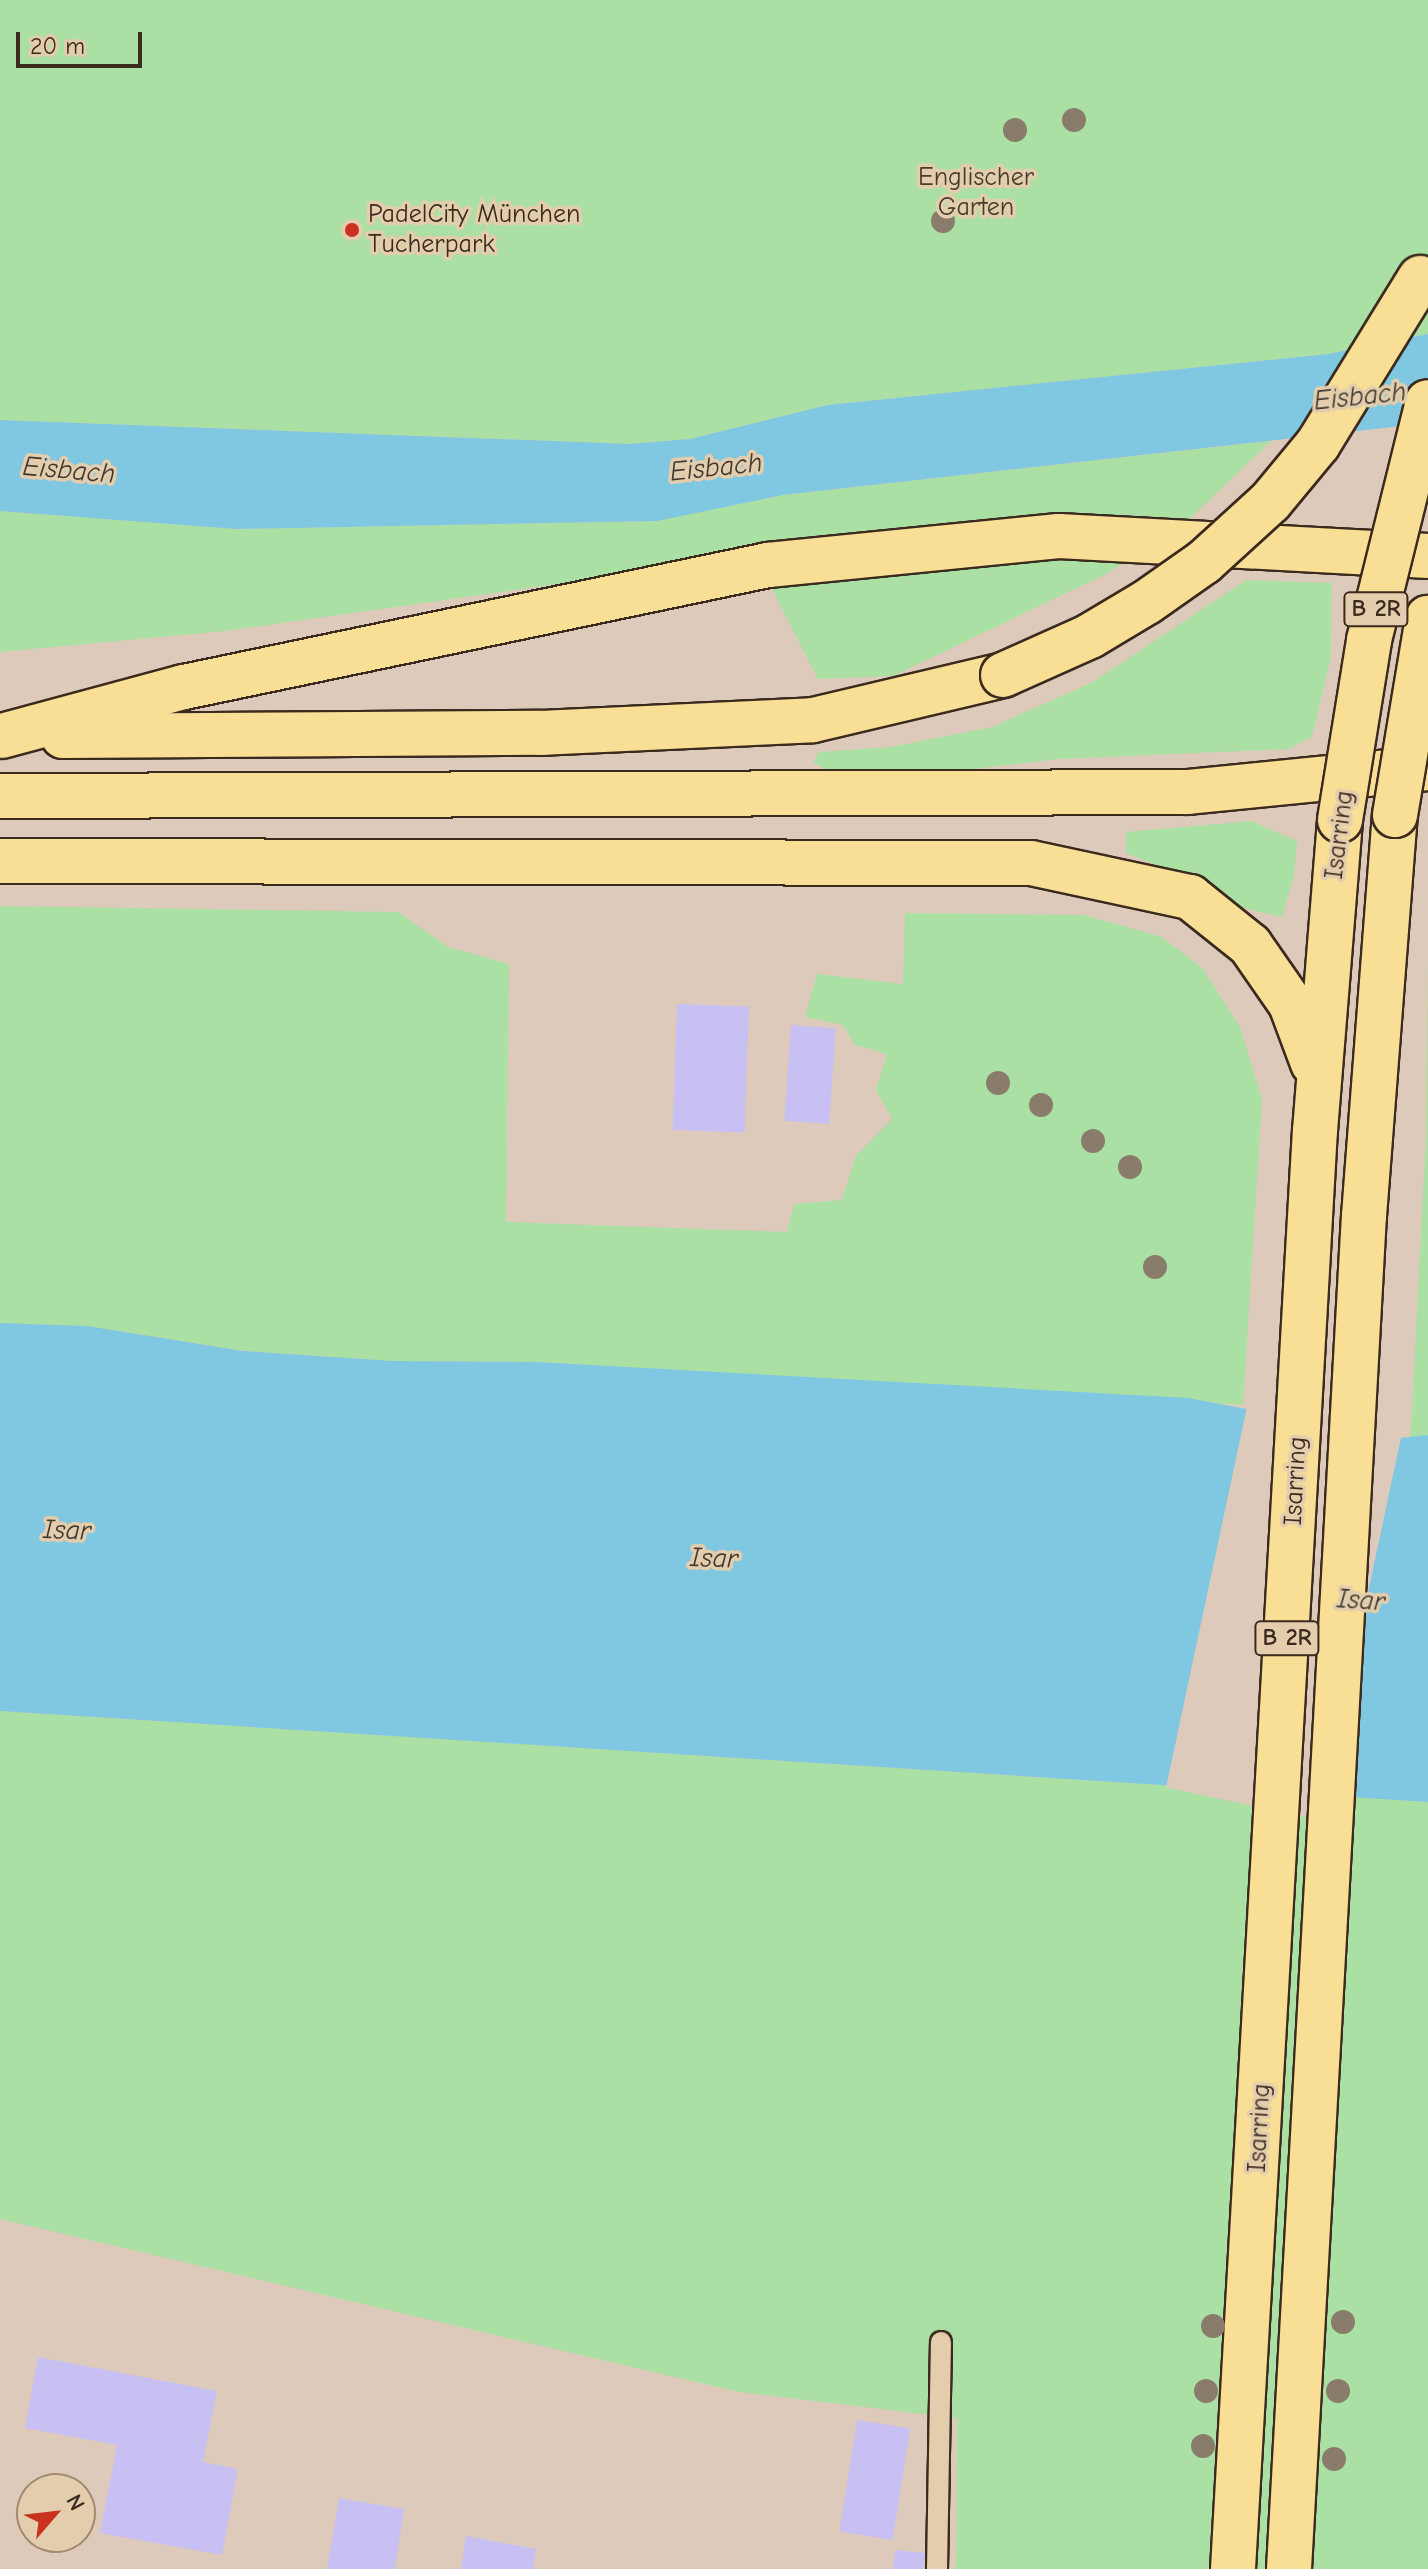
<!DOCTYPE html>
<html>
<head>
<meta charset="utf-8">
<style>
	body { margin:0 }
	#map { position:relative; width:1428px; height:2569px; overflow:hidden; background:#decaba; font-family:"Comic Neue",sans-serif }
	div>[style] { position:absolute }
	.green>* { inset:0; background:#aae0a3 }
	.water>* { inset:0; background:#80c7e1 }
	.pier>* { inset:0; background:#decaba; transform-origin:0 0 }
	.building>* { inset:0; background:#c8c0f2; transform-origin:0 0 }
	.roads { filter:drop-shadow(2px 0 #3b2a1e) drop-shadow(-2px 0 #3b2a1e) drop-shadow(0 2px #3b2a1e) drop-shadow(0 -2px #3b2a1e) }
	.service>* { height:20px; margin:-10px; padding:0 10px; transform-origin:10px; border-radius:10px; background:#e3cdac }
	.trunk>* { height:44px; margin:-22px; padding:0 22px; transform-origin:22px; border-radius:22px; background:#f9df96 }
	.bridges { filter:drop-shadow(2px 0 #3b2a1e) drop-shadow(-2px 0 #3b2a1e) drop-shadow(0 2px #3b2a1e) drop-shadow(0 -2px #3b2a1e) }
	.trunk-bridge>* { height:44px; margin:-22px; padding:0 22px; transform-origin:22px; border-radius:22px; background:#f9df96 }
	.trees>* { width:24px; height:24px; margin:-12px; border-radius:50%; background:#8a7c6b }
	.dots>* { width:22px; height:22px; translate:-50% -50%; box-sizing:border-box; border:4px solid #e3cdac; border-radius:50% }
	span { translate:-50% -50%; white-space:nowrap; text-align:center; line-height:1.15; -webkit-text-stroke:7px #e3cdac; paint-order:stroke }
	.shield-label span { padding:2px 6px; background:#e3cdac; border:2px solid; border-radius:6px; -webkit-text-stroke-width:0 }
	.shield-label { font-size:24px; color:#3b2a1e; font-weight:700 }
	.park-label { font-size:26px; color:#463c2b }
	.poi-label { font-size:26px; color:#3b2a1e }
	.left { translate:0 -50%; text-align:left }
	.street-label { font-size:26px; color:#3b2a1e }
	.water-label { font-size:28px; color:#423a32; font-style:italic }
	.north { position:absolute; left:16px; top:2473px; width:80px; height:80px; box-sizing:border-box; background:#e3cdac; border:2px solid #a08c73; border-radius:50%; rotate:62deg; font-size:22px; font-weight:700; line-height:32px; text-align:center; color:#3b2a1e }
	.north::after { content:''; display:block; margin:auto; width:28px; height:36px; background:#c8321e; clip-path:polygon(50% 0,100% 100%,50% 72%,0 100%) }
	.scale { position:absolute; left:16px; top:32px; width:126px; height:36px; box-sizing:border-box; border:4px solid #3b2a1e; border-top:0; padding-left:10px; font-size:24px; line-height:28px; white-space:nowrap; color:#3b2a1e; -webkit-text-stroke:6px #e3cdac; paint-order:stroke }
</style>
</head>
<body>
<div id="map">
	<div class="green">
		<div style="clip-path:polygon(0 0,1428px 0,1428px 334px,1328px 354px,828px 405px,690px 439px,630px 444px,0 420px)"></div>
		<div style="clip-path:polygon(1271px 441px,1183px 525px,1106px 574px,893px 676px,818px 679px,755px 556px,225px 631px,0 652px,0 511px,236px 529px,656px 521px,783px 495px)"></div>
		<div style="clip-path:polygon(1246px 580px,1332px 583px,1331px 656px,1312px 737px,1288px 749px,1058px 759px,948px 772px,832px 774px,813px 762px,819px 752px,891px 747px,992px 727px,1093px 682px)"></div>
		<div style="clip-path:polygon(1251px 821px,1297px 841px,1294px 876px,1282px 917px,1235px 906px,1175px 872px,1126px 853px,1126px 832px)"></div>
		<div style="clip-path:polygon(0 906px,398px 912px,448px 947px,509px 964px,506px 1222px,787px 1232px,794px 1204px,842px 1200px,856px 1156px,892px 1119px,876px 1090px,887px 1054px,855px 1045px,843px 1025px,805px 1017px,817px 974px,903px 984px,905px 913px,1084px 915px,1162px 937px,1203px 969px,1240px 1027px,1262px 1099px,1243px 1405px,536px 1362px,392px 1361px,243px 1351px,87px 1326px,0 1323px)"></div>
		<div style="clip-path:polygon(1428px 950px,1428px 1448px,1410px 1447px,1426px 1135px)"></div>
		<div style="clip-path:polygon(0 1711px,1428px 1802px,1428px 2569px,956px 2569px,957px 2418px,739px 2392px,0 2219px)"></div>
	</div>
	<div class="water">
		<div style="clip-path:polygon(1428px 334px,1428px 423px,783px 495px,657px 521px,236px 529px,0 511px,0 420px,630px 444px,690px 439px,828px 405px,1328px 354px)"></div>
		<div style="clip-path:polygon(0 1323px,87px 1326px,243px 1351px,392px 1361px,536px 1362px,1188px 1398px,1400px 1438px,1428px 1435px,1428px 1802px,0 1711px)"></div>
	</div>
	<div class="pier">
		<div style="left:1248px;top:1402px;width:157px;height:394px;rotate:12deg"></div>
	</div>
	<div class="building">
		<div style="left:677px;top:1004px;width:72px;height:126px;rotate:2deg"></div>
		<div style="left:791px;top:1025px;width:45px;height:96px;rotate:4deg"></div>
		<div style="clip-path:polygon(38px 2357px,217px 2391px,203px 2462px,238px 2469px,222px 2555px,100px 2533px,117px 2445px,25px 2428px)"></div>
		<div style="left:857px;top:2420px;width:54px;height:113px;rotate:9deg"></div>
		<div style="clip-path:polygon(339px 2498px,404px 2509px,395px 2569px,327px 2569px)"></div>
		<div style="clip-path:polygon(466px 2536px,536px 2549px,533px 2569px,461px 2569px)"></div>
		<div style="clip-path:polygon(895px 2550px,925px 2553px,923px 2569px,893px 2569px)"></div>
	</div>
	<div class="roads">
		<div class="service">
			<div style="left:937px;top:2569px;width:227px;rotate:-89deg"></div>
		</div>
		<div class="trunk">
			<div style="left:2px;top:736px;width:188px;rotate:-15.1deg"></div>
			<div style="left:184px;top:687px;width:597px;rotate:-11.8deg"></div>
			<div style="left:768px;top:565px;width:292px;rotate:-5.7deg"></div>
			<div style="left:1059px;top:536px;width:370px;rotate:3.1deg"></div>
			<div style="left:63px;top:736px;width:478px;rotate:-0.4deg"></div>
			<div style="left:541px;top:733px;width:272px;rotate:-2.7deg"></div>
			<div style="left:813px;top:720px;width:195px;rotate:-13.3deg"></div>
			<div style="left:0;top:796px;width:1188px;rotate:-0.19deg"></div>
			<div style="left:1188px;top:792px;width:241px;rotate:-5.7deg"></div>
			<div style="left:0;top:861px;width:1031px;rotate:0.11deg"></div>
			<div style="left:1031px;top:863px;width:163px;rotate:12.1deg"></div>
			<div style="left:1190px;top:897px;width:77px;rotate:38.7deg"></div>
			<div style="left:1250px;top:945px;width:72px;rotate:55.2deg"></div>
			<div style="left:1291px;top:1004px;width:63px;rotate:69.6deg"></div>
			<div style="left:1233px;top:2569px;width:1440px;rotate:-86.74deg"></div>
			<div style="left:1315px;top:1131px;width:312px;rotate:-85.4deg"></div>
			<div style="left:1289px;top:2569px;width:1355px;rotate:-86.83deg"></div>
			<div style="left:1364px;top:1216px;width:402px;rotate:-85.6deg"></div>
		</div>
	</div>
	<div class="bridges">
		<div class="trunk-bridge">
			<div style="left:1003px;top:675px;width:95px;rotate:-24.1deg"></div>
			<div style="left:1090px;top:636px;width:66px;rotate:-30.8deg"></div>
			<div style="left:1147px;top:602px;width:70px;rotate:-35.1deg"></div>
			<div style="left:1204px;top:562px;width:89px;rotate:-42.3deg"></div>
			<div style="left:1270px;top:502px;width:75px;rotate:-50.4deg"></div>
			<div style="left:1318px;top:444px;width:195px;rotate:-58.4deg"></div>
			<div style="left:1395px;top:815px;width:200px;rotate:-80.5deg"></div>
			<div style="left:1340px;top:820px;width:182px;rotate:-80.8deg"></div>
			<div style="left:1369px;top:640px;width:245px;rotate:-76.1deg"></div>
		</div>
	</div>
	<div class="trees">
		<div style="left:1074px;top:120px"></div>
		<div style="left:1015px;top:130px"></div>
		<div style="left:943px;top:221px"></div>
		<div style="left:998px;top:1083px"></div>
		<div style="left:1041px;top:1105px"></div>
		<div style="left:1093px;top:1141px"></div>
		<div style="left:1130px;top:1167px"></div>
		<div style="left:1155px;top:1267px"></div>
		<div style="left:1343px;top:2322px"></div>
		<div style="left:1213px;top:2326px"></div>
		<div style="left:1206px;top:2391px"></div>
		<div style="left:1338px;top:2391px"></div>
		<div style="left:1203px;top:2446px"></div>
		<div style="left:1334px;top:2459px"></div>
	</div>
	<div class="dots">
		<div style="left:352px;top:230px;background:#c8321e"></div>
	</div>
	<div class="shield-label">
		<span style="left:1376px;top:609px">B 2R</span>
		<span style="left:1287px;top:1638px">B 2R</span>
	</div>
	<div class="park-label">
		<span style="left:976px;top:193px">Englischer<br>Garten</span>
	</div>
	<div class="poi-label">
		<span class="left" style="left:368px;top:230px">PadelCity München<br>Tucherpark</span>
	</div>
	<div class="street-label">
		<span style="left:1340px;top:835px;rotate:-83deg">Isarring</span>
		<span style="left:1296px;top:1481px;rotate:-87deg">Isarring</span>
		<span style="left:1260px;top:2128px;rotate:-87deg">Isarring</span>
	</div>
	<div class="water-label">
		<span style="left:1360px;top:396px;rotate:-6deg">Eisbach</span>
		<span style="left:716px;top:467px;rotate:-6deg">Eisbach</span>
		<span style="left:69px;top:470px;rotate:5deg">Eisbach</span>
		<span style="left:67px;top:1530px;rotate:2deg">Isar</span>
		<span style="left:714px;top:1558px;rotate:2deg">Isar</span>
		<span style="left:1361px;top:1600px;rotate:4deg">Isar</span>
	</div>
	<div class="north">N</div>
	<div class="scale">20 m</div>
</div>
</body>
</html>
